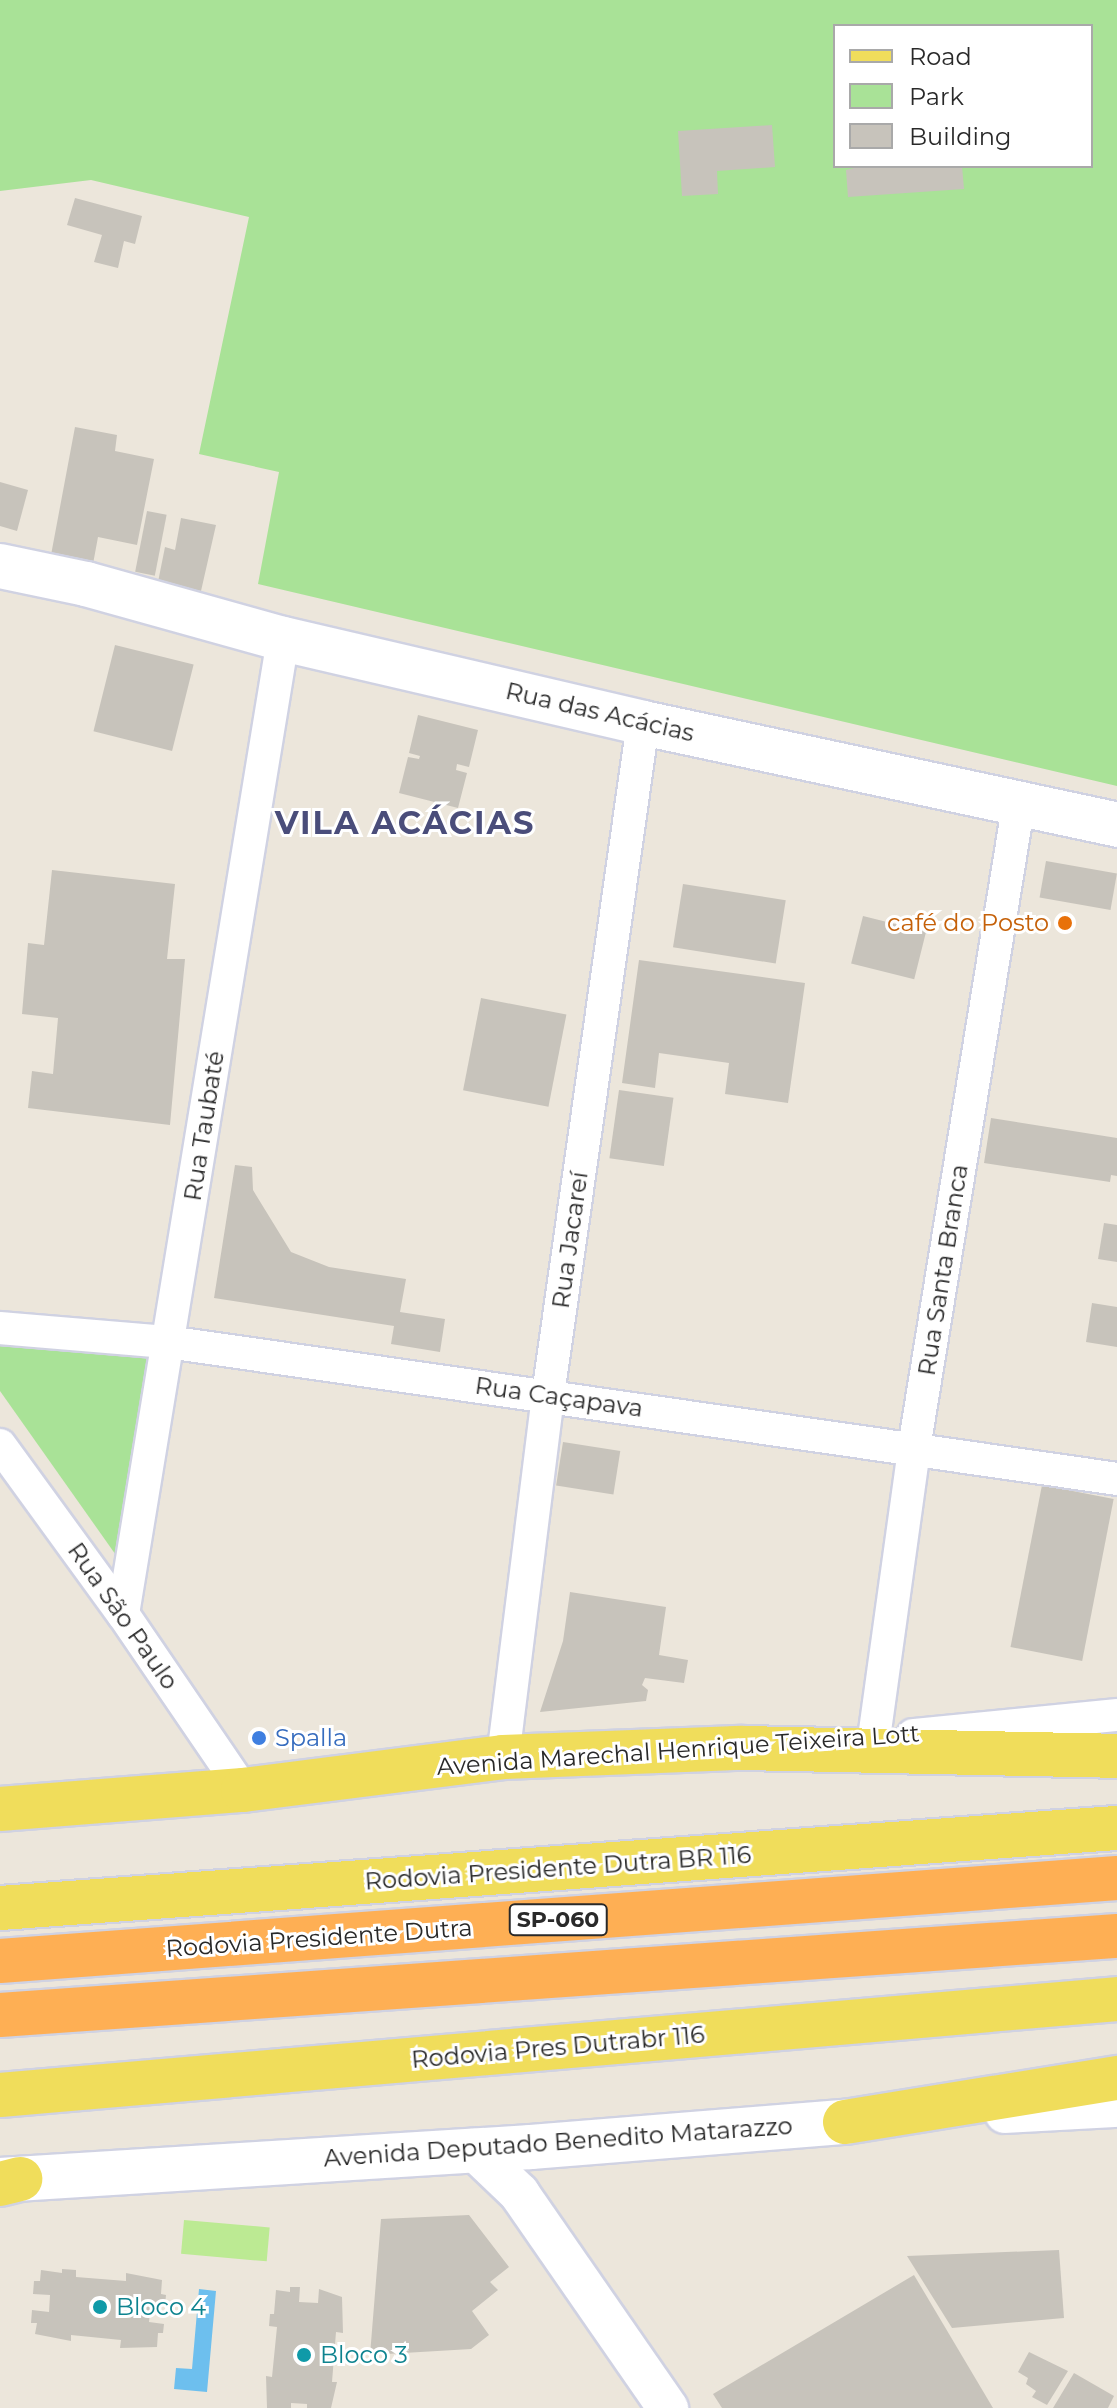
<!DOCTYPE html>
<html>
<head>
<meta charset="utf-8">
<style>
	body { margin:0 }
	#map { position:relative; width:1117px; height:2408px; overflow:hidden; background:#ece6db; font-family:Montserrat,sans-serif }
	div>[style] { position:absolute }
	.green>* { inset:0; background:#a9e297 }
	.pitch>* { inset:0; background:#bcea93; transform-origin:0 0 }
	.water>* { inset:0; background:#6dbfee }
	.building>* { inset:0; background:#c7c3bb; transform-origin:0 0 }
	.roads { filter:drop-shadow(2px 0 #d0d2e2) drop-shadow(-2px 0 #d0d2e2) drop-shadow(0 2px #d0d2e2) drop-shadow(0 -2px #d0d2e2) }
	.minor>* { height:32px; margin:-16px; padding:0 16px; transform-origin:16px; border-radius:16px; background:#fff }
	.tertiary>* { height:40px; margin:-20px; padding:0 20px; transform-origin:20px; border-radius:20px; background:#fff }
	.secondary>* { height:44px; margin:-22px; padding:0 22px; transform-origin:22px; border-radius:22px; background:#fff }
	.primary>* { height:44px; margin:-22px; padding:0 22px; transform-origin:22px; border-radius:22px; background:#f0dd5b }
	.motorway>* { height:44px; margin:-22px; padding:0 22px; transform-origin:22px; border-radius:22px; background:#feaf54 }
	.dots>* { width:22px; height:22px; translate:-50% -50%; box-sizing:border-box; border:4px solid #fff; border-radius:50% }
	span { translate:-50% -50%; white-space:nowrap; text-align:center; line-height:1.15; -webkit-text-stroke:6px #fff; paint-order:stroke }
	.shield-label span { padding:2px 6px; background:#fff; border:2px solid; border-radius:6px; -webkit-text-stroke-width:0 }
	.shield-label { font-size:22px; color:#292929; font-weight:700 }
	.street-label { font-size:24px; color:#292929 }
	.food-label { font-size:24px; color:#c56008 }
	.right { translate:-100% -50%; text-align:right }
	.shop-label { font-size:24px; color:#366cbe }
	.left { translate:0 -50%; text-align:left }
	.culture-label { font-size:24px; color:#0d838f }
	.district-label { font-size:32px; color:#4a4d7a; font-weight:700; letter-spacing:2px }
	.legend { position:absolute; left:833px; top:24px; width:260px; height:144px; box-sizing:border-box; background:#fff; border:2px solid #a9a9a9; margin:0; padding:10px 14px; list-style:none; font-size:24px; color:#292929 }
	.legend li { display:flex; align-items:center; gap:16px; height:40px }
	.legend b { width:40px; border:2px solid #a9a9a9 }
</style>
</head>
<body>
<div id="map">
	<div class="green">
		<div style="clip-path:polygon(evenodd,0 0,1117px 0,1117px 786px,258px 584px,279px 472px,199px 454px,249px 217px,91px 180px,0 191px,0 0,835px 26px,1091px 26px,1091px 166px,835px 166px,835px 26px)"></div>
		<div style="clip-path:polygon(0 1334px,150px 1352px,118px 1558px,0 1391px)"></div>
	</div>
	<div class="pitch">
		<div style="left:184px;top:2220px;width:86px;height:34px;rotate:5deg"></div>
	</div>
	<div class="water">
		<div style="clip-path:polygon(199px 2289px,216px 2291px,207px 2392px,174px 2389px,176px 2368px,192px 2369px)"></div>
	</div>
	<div class="building">
		<div style="clip-path:polygon(772px 125px,775px 167px,717px 171px,718px 194px,682px 196px,678px 131px)"></div>
		<div style="clip-path:polygon(862px 166px,962px 166px,964px 189px,848px 197px,846px 170px)"></div>
		<div style="clip-path:polygon(75px 198px,142px 216px,135px 244px,124px 241px,118px 268px,94px 262px,102px 235px,67px 225px)"></div>
		<div style="clip-path:polygon(75px 427px,117px 435px,115px 451px,154px 459px,137px 545px,98px 537px,93px 564px,51px 555px)"></div>
		<div style="clip-path:polygon(0 482px,28px 490px,17px 531px,0 526px)"></div>
		<div style="left:147px;top:511px;width:20px;height:62px;rotate:11deg"></div>
		<div style="clip-path:polygon(181px 518px,216px 525px,201px 591px,158px 582px,165px 547px,175px 550px)"></div>
		<div style="left:115px;top:645px;width:81px;height:89px;rotate:14deg"></div>
		<div style="clip-path:polygon(418px 715px,478px 730px,469px 767px,457px 764px,456px 770px,467px 773px,458px 808px,399px 793px,408px 757px,419px 759px,420px 756px,409px 753px)"></div>
		<div style="left:1046px;top:861px;width:72px;height:37px;rotate:10deg"></div>
		<div style="clip-path:polygon(52px 870px,175px 884px,167px 959px,185px 959px,170px 1125px,28px 1108px,32px 1071px,53px 1074px,58px 1018px,22px 1014px,28px 943px,44px 945px)"></div>
		<div style="left:683px;top:884px;width:104px;height:64px;rotate:9deg"></div>
		<div style="left:863px;top:916px;width:65px;height:49px;rotate:14deg"></div>
		<div style="clip-path:polygon(639px 960px,805px 983px,788px 1103px,725px 1094px,729px 1063px,659px 1053px,655px 1088px,622px 1083px)"></div>
		<div style="left:481px;top:998px;width:87px;height:94px;rotate:11deg"></div>
		<div style="left:619px;top:1090px;width:55px;height:69px;rotate:8deg"></div>
		<div style="clip-path:polygon(991px 1118px,1117px 1138px,1117px 1176px,1111px 1175px,1110px 1182px,984px 1163px)"></div>
		<div style="clip-path:polygon(235px 1165px,252px 1167px,253px 1190px,291px 1252px,329px 1267px,406px 1279px,400px 1312px,445px 1319px,440px 1352px,391px 1344px,394px 1326px,214px 1298px)"></div>
		<div style="clip-path:polygon(1104px 1223px,1117px 1225px,1117px 1262px,1098px 1259px)"></div>
		<div style="clip-path:polygon(1092px 1303px,1117px 1307px,1117px 1347px,1086px 1342px)"></div>
		<div style="left:563px;top:1442px;width:58px;height:44px;rotate:9deg"></div>
		<div style="left:1042px;top:1485px;width:73px;height:165px;rotate:11deg"></div>
		<div style="clip-path:polygon(570px 1592px,666px 1607px,659px 1655px,688px 1660px,684px 1683px,645px 1678px,642px 1685px,648px 1690px,646px 1701px,540px 1712px,563px 1641px)"></div>
		<div style="clip-path:polygon(469px 2215px,509px 2267px,490px 2282px,498px 2290px,472px 2311px,489px 2335px,471px 2349px,370px 2355px,381px 2219px)"></div>
		<div style="clip-path:polygon(1059px 2250px,1064px 2318px,952px 2328px,907px 2256px)"></div>
		<div style="clip-path:polygon(62px 2269px,76px 2270px,76px 2277px,126px 2281px,126px 2273px,162px 2280px,161px 2294px,166px 2295px,165px 2305px,151px 2303px,149px 2322px,164px 2324px,163px 2333px,158px 2333px,157px 2347px,120px 2348px,121px 2340px,71px 2335px,71px 2341px,35px 2334px,37px 2323px,31px 2323px,32px 2310px,49px 2312px,50px 2295px,33px 2294px,34px 2281px,40px 2281px,41px 2270px,62px 2273px)"></div>
		<div style="clip-path:polygon(914px 2275px,993px 2408px,722px 2408px,713px 2394px)"></div>
		<div style="clip-path:polygon(290px 2287px,300px 2287px,299px 2302px,318px 2303px,319px 2289px,342px 2297px,343px 2333px,336px 2332px,332px 2382px,337px 2382px,331px 2408px,307px 2408px,307px 2404px,291px 2403px,291px 2408px,267px 2408px,266px 2376px,272px 2377px,277px 2327px,269px 2326px,270px 2314px,274px 2314px,276px 2290px,290px 2292px)"></div>
		<div style="clip-path:polygon(1029px 2352px,1068px 2371px,1047px 2405px,1032px 2397px,1036px 2391px,1026px 2384px,1028px 2378px,1018px 2372px)"></div>
		<div style="clip-path:polygon(1074px 2373px,1114px 2396px,1108px 2408px,1053px 2408px)"></div>
	</div>
	<div class="roads">
		<div class="minor">
			<div style="left:0;top:1328px;width:169px;rotate:4.8deg"></div>
			<div style="left:168px;top:1342px;width:959px;rotate:8.21deg"></div>
			<div style="left:0;top:1445px;width:209px;rotate:54deg"></div>
			<div style="left:123px;top:1614px;width:213px;rotate:55.7deg"></div>
			<div style="left:123px;top:1614px;width:988px;rotate:-80.68deg"></div>
			<div style="left:913px;top:1735px;width:205px;rotate:-5.6deg"></div>
			<div style="left:874px;top:1738px;width:293px;rotate:-82.1deg"></div>
			<div style="left:914px;top:1448px;width:654px;rotate:-80.77deg"></div>
			<div style="left:503px;top:1757px;width:365px;rotate:-82.9deg"></div>
			<div style="left:548px;top:1395px;width:679px;rotate:-81.95deg"></div>
		</div>
		<div class="tertiary">
			<div style="left:1005px;top:2113px;width:112px;rotate:-3.1deg"></div>
			<div style="left:473px;top:2149px;width:64px;rotate:43.7deg"></div>
			<div style="left:519px;top:2193px;width:262px;rotate:55.3deg"></div>
		</div>
		<div class="secondary">
			<div style="left:0;top:566px;width:88px;rotate:11.8deg"></div>
			<div style="left:86px;top:584px;width:205px;rotate:15.6deg"></div>
			<div style="left:283px;top:639px;width:370px;rotate:13.1deg"></div>
			<div style="left:643px;top:723px;width:485px;rotate:12.1deg"></div>
			<div style="left:0;top:2180px;width:532px;rotate:-3.56deg"></div>
			<div style="left:531px;top:2147px;width:315px;rotate:-4.6deg"></div>
		</div>
		<div class="primary">
			<div style="left:0;top:1809px;width:244px;rotate:-4.5deg"></div>
			<div style="left:243px;top:1790px;width:262px;rotate:-7.2deg"></div>
			<div style="left:503px;top:1757px;width:239px;rotate:-2.2deg"></div>
			<div style="left:742px;top:1748px;width:375px;rotate:1.2deg"></div>
			<div style="left:0;top:1908px;width:1120px;rotate:-4.1deg"></div>
			<div style="left:0;top:2095px;width:1121px;rotate:-4.91deg"></div>
			<div style="left:845px;top:2122px;width:276px;rotate:-9.2deg"></div>
			<div style="left:0;top:2184px;width:21px;rotate:-14deg"></div>
		</div>
		<div class="motorway">
			<div style="left:0;top:1961px;width:1120px;rotate:-4.25deg"></div>
			<div style="left:0;top:2015px;width:1120px;rotate:-4.05deg"></div>
		</div>
	</div>
	<div class="dots">
		<div style="left:1065px;top:923px;background:#e8710a"></div>
		<div style="left:259px;top:1738px;background:#3f7fe0"></div>
		<div style="left:100px;top:2307px;background:#0f9aa8"></div>
		<div style="left:304px;top:2355px;background:#0f9aa8"></div>
	</div>
	<div class="shield-label">
		<span style="left:558px;top:1920px">SP-060</span>
	</div>
	<div class="street-label">
		<span style="left:600px;top:712px;rotate:13deg">Rua das Acácias</span>
		<span style="left:204px;top:1126px;rotate:-81deg">Rua Taubaté</span>
		<span style="left:570px;top:1240px;rotate:-82deg">Rua Jacareí</span>
		<span style="left:943px;top:1270px;rotate:-81deg">Rua Santa Branca</span>
		<span style="left:559px;top:1397px;rotate:8deg">Rua Caçapava</span>
		<span style="left:123px;top:1616px;rotate:55deg">Rua São Paulo</span>
		<span style="left:678px;top:1750px;rotate:-4deg">Avenida Marechal Henrique Teixeira Lott</span>
		<span style="left:558px;top:1868px;rotate:-4deg">Rodovia Presidente Dutra BR 116</span>
		<span style="left:319px;top:1938px;rotate:-4deg">Rodovia Presidente Dutra</span>
		<span style="left:558px;top:2047px;rotate:-5deg">Rodovia Pres Dutrabr 116</span>
		<span style="left:558px;top:2142px;rotate:-4deg">Avenida Deputado Benedito Matarazzo</span>
	</div>
	<div class="food-label">
		<span class="right" style="left:1049px;top:923px">café do Posto</span>
	</div>
	<div class="shop-label">
		<span class="left" style="left:275px;top:1738px">Spalla</span>
	</div>
	<div class="culture-label">
		<span class="left" style="left:116px;top:2307px">Bloco 4</span>
		<span class="left" style="left:320px;top:2355px">Bloco 3</span>
	</div>
	<div class="district-label">
		<span style="left:405px;top:823px">VILA ACÁCIAS</span>
	</div>
	<ul class="legend">
	<li><b style="height:10px;background:#f0dd5b"></b>Road</li>
	<li><b style="height:22px;background:#a9e297"></b>Park</li>
	<li><b style="height:22px;background:#c7c3bb"></b>Building</li>
	</ul>
</div>
</body>
</html>
